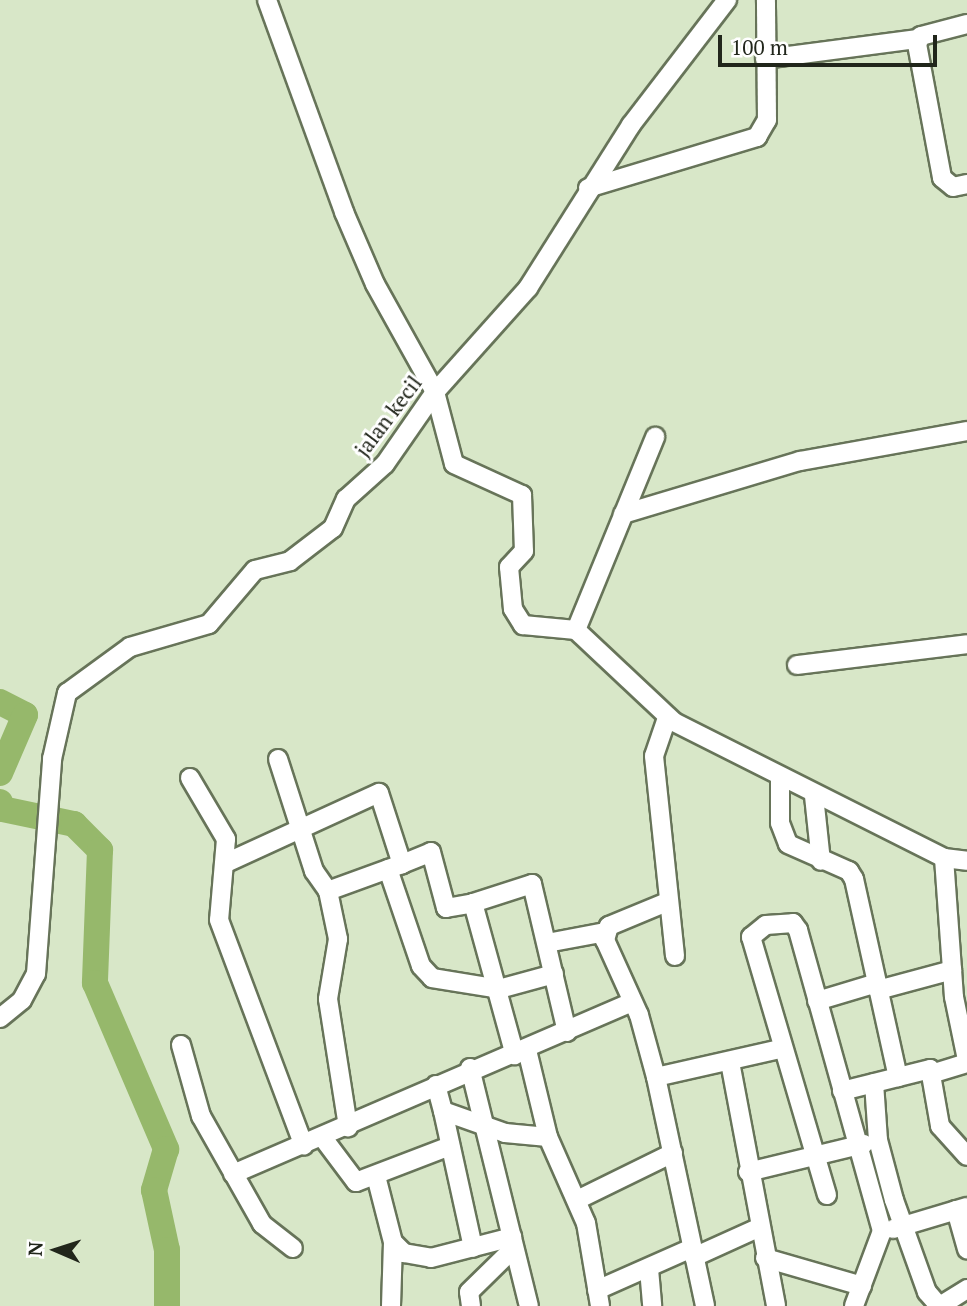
<!DOCTYPE html>
<html>
<head>
<meta charset="utf-8">
<style>
	body { margin:0 }
	#map { position:relative; width:967px; height:1306px; overflow:hidden; background:#d8e7c8; font-family:"PT Serif",serif }
	div>[style] { position:absolute }
	.river>* { height:26px; margin:-13px; padding:0 13px; transform-origin:13px; border-radius:13px; background:#96b86b }
	.roads { filter:drop-shadow(2px 0 #677459) drop-shadow(-2px 0 #677459) drop-shadow(0 2px #677459) drop-shadow(0 -2px #677459) }
	.minor>* { height:18px; margin:-9px; padding:0 9px; transform-origin:9px; border-radius:9px; background:#fff }
	span { translate:-50% -50%; white-space:nowrap; text-align:center; line-height:1.15; -webkit-text-stroke:6px #fff; paint-order:stroke }
	.street-label { font-size:21px; color:#21261b }
	.north { position:absolute; left:21px; top:1215px; width:70px; height:70px; -webkit-text-stroke:5px #fff; paint-order:stroke; rotate:273deg; font-size:19px; font-weight:700; line-height:28px; text-align:center; color:#21261b }
	.north::after { content:''; display:block; margin:auto; width:24px; height:32px; background:#21261b; clip-path:polygon(50% 0,100% 100%,50% 72%,0 100%) }
	.scale { position:absolute; left:718px; top:35px; width:219px; height:32px; box-sizing:border-box; border:4px solid #21261b; border-top:0; padding-left:9px; font-size:21px; line-height:24px; white-space:nowrap; color:#21261b; -webkit-text-stroke:5px #fff; paint-order:stroke }
</style>
</head>
<body>
<div id="map">
	<div class="river">
		<div style="left:0;top:702px;width:28px;rotate:27deg"></div>
		<div style="left:25px;top:715px;width:63px;rotate:113.3deg"></div>
		<div style="left:0;top:802px;width:7px;rotate:74deg"></div>
		<div style="left:2px;top:809px;width:74px;rotate:11.8deg"></div>
		<div style="left:74px;top:824px;width:37px;rotate:45deg"></div>
		<div style="left:100px;top:850px;width:133px;rotate:92.2deg"></div>
		<div style="left:95px;top:983px;width:181px;rotate:66.8deg"></div>
		<div style="left:166px;top:1149px;width:43px;rotate:106.3deg"></div>
		<div style="left:154px;top:1190px;width:61px;rotate:77.8deg"></div>
		<div style="left:167px;top:1250px;width:56px;rotate:90deg"></div>
	</div>
	<div class="roads">
		<div class="minor">
			<div style="left:267px;top:0;width:226px;rotate:70deg"></div>
			<div style="left:344px;top:212px;width:78px;rotate:66.7deg"></div>
			<div style="left:375px;top:284px;width:124px;rotate:60.9deg"></div>
			<div style="left:435px;top:392px;width:74px;rotate:75.2deg"></div>
			<div style="left:454px;top:464px;width:75px;rotate:24.5deg"></div>
			<div style="left:522px;top:495px;width:56px;rotate:88deg"></div>
			<div style="left:524px;top:551px;width:22px;rotate:133deg"></div>
			<div style="left:509px;top:567px;width:42px;rotate:84.6deg"></div>
			<div style="left:513px;top:609px;width:19px;rotate:58deg"></div>
			<div style="left:523px;top:625px;width:53px;rotate:5.4deg"></div>
			<div style="left:576px;top:630px;width:134px;rotate:43.2deg"></div>
			<div style="left:674px;top:722px;width:302px;rotate:26.7deg"></div>
			<div style="left:944px;top:858px;width:23px;rotate:7deg"></div>
			<div style="left:967px;top:24px;width:48px;rotate:165.4deg"></div>
			<div style="left:921px;top:36px;width:9px;rotate:117deg"></div>
			<div style="left:917px;top:44px;width:136px;rotate:79.4deg"></div>
			<div style="left:942px;top:178px;width:14px;rotate:39deg"></div>
			<div style="left:953px;top:187px;width:14px;rotate:-12deg"></div>
			<div style="left:765px;top:59px;width:153px;rotate:-7.5deg"></div>
			<div style="left:588px;top:188px;width:177px;rotate:-16.8deg"></div>
			<div style="left:757px;top:137px;width:20px;rotate:-60deg"></div>
			<div style="left:767px;top:120px;width:120px;rotate:-90.5deg"></div>
			<div style="left:623px;top:514px;width:185px;rotate:-16.7deg"></div>
			<div style="left:800px;top:461px;width:170px;rotate:-10.2deg"></div>
			<div style="left:576px;top:630px;width:209px;rotate:-67.7deg"></div>
			<div style="left:797px;top:665px;width:171px;rotate:-7deg"></div>
			<div style="left:667px;top:718px;width:40px;rotate:108.9deg"></div>
			<div style="left:654px;top:756px;width:201px;rotate:84deg"></div>
			<div style="left:278px;top:759px;width:118px;rotate:72.2deg"></div>
			<div style="left:314px;top:871px;width:24px;rotate:55deg"></div>
			<div style="left:328px;top:891px;width:49px;rotate:78.2deg"></div>
			<div style="left:338px;top:939px;width:61px;rotate:99.5deg"></div>
			<div style="left:328px;top:999px;width:130px;rotate:81.1deg"></div>
			<div style="left:190px;top:778px;width:71px;rotate:59.5deg"></div>
			<div style="left:226px;top:839px;width:81px;rotate:94.9deg"></div>
			<div style="left:219px;top:920px;width:241px;rotate:69.4deg"></div>
			<div style="left:780px;top:778px;width:45px;rotate:90deg"></div>
			<div style="left:780px;top:823px;width:22px;rotate:69deg"></div>
			<div style="left:788px;top:844px;width:67px;rotate:23.9deg"></div>
			<div style="left:849px;top:871px;width:9px;rotate:58deg"></div>
			<div style="left:854px;top:879px;width:203px;rotate:77.5deg"></div>
			<div style="left:814px;top:796px;width:65px;rotate:83.9deg"></div>
			<div style="left:944px;top:858px;width:139px;rotate:85.9deg"></div>
			<div style="left:954px;top:997px;width:64px;rotate:78.3deg"></div>
			<div style="left:228px;top:862px;width:166px;rotate:-24.6deg"></div>
			<div style="left:379px;top:793px;width:75px;rotate:72.1deg"></div>
			<div style="left:402px;top:864px;width:79px;rotate:160deg"></div>
			<div style="left:402px;top:864px;width:31px;rotate:-22deg"></div>
			<div style="left:431px;top:852px;width:58px;rotate:75deg"></div>
			<div style="left:446px;top:908px;width:27px;rotate:-10deg"></div>
			<div style="left:473px;top:903px;width:158px;rotate:74.6deg"></div>
			<div style="left:388px;top:869px;width:102px;rotate:71.2deg"></div>
			<div style="left:421px;top:966px;width:16px;rotate:47deg"></div>
			<div style="left:432px;top:978px;width:68px;rotate:9.3deg"></div>
			<div style="left:499px;top:989px;width:57px;rotate:-15.3deg"></div>
			<div style="left:667px;top:902px;width:63px;rotate:157.5deg"></div>
			<div style="left:609px;top:926px;width:15px;rotate:106deg"></div>
			<div style="left:605px;top:940px;width:82px;rotate:65.6deg"></div>
			<div style="left:639px;top:1015px;width:64px;rotate:74.7deg"></div>
			<div style="left:656px;top:1077px;width:234px;rotate:77.9deg"></div>
			<div style="left:473px;top:903px;width:62px;rotate:-17.9deg"></div>
			<div style="left:532px;top:884px;width:152px;rotate:76.7deg"></div>
			<div style="left:547px;top:943px;width:59px;rotate:-10.7deg"></div>
			<div style="left:878px;top:990px;width:77px;rotate:-15.1deg"></div>
			<div style="left:817px;top:1001px;width:63px;rotate:-16.7deg"></div>
			<div style="left:0;top:1018px;width:28px;rotate:-39deg"></div>
			<div style="left:22px;top:1000px;width:30px;rotate:-62deg"></div>
			<div style="left:36px;top:974px;width:216px;rotate:-85.7deg"></div>
			<div style="left:52px;top:759px;width:68px;rotate:-77.2deg"></div>
			<div style="left:67px;top:693px;width:78px;rotate:-36.1deg"></div>
			<div style="left:130px;top:647px;width:82px;rotate:-16.2deg"></div>
			<div style="left:209px;top:624px;width:71px;rotate:-49.6deg"></div>
			<div style="left:255px;top:570px;width:36px;rotate:-14deg"></div>
			<div style="left:290px;top:561px;width:54px;rotate:-37.5deg"></div>
			<div style="left:333px;top:528px;width:32px;rotate:-66deg"></div>
			<div style="left:346px;top:499px;width:52px;rotate:-41.9deg"></div>
			<div style="left:385px;top:464px;width:88px;rotate:-55.2deg"></div>
			<div style="left:435px;top:392px;width:140px;rotate:-48.2deg"></div>
			<div style="left:528px;top:288px;width:193px;rotate:-57.7deg"></div>
			<div style="left:631px;top:125px;width:158px;rotate:-52.5deg"></div>
			<div style="left:181px;top:1045px;width:74px;rotate:74.3deg"></div>
			<div style="left:201px;top:1116px;width:124px;rotate:60.5deg"></div>
			<div style="left:262px;top:1224px;width:39px;rotate:38deg"></div>
			<div style="left:527px;top:1050px;width:89px;rotate:76.4deg"></div>
			<div style="left:730px;top:1062px;width:248px;rotate:79.3deg"></div>
			<div style="left:470px;top:1068px;width:245px;rotate:76.1deg"></div>
			<div style="left:931px;top:1074px;width:38px;rotate:-17deg"></div>
			<div style="left:656px;top:1077px;width:127px;rotate:-12.7deg"></div>
			<div style="left:874px;top:1083px;width:57px;rotate:86deg"></div>
			<div style="left:878px;top:1140px;width:62px;rotate:75.1deg"></div>
			<div style="left:894px;top:1200px;width:98px;rotate:70.3deg"></div>
			<div style="left:927px;top:1292px;width:18px;rotate:49deg"></div>
			<div style="left:436px;top:1085px;width:27px;rotate:75deg"></div>
			<div style="left:443px;top:1111px;width:66px;rotate:19.5deg"></div>
			<div style="left:505px;top:1133px;width:43px;rotate:5.3deg"></div>
			<div style="left:548px;top:1137px;width:94px;rotate:66.2deg"></div>
			<div style="left:586px;top:1223px;width:84px;rotate:80.4deg"></div>
			<div style="left:842px;top:1091px;width:91px;rotate:-14deg"></div>
			<div style="left:930px;top:1069px;width:58px;rotate:80deg"></div>
			<div style="left:940px;top:1126px;width:40px;rotate:48deg"></div>
			<div style="left:443px;top:1111px;width:140px;rotate:77.6deg"></div>
			<div style="left:323px;top:1138px;width:55px;rotate:53.1deg"></div>
			<div style="left:356px;top:1182px;width:101px;rotate:-21deg"></div>
			<div style="left:748px;top:1172px;width:119px;rotate:-13.6deg"></div>
			<div style="left:233px;top:1174px;width:434px;rotate:-23.3deg"></div>
			<div style="left:376px;top:1176px;width:68px;rotate:75.6deg"></div>
			<div style="left:393px;top:1242px;width:16px;rotate:45deg"></div>
			<div style="left:404px;top:1253px;width:27px;rotate:10deg"></div>
			<div style="left:431px;top:1258px;width:84px;rotate:-14.5deg"></div>
			<div style="left:827px;top:1195px;width:269px;rotate:-106.4deg"></div>
			<div style="left:751px;top:937px;width:19px;rotate:-39deg"></div>
			<div style="left:766px;top:925px;width:27px;rotate:-4deg"></div>
			<div style="left:793px;top:923px;width:9px;rotate:54deg"></div>
			<div style="left:798px;top:930px;width:313px;rotate:74.4deg"></div>
			<div style="left:882px;top:1231px;width:80px;rotate:110.5deg"></div>
			<div style="left:577px;top:1200px;width:107px;rotate:-26.1deg"></div>
			<div style="left:956px;top:1210px;width:41px;rotate:74.2deg"></div>
			<div style="left:893px;top:1229px;width:77px;rotate:-16.6deg"></div>
			<div style="left:694px;top:1257px;width:70px;rotate:-24.4deg"></div>
			<div style="left:765px;top:1258px;width:101px;rotate:16.1deg"></div>
			<div style="left:649px;top:1269px;width:37px;rotate:85deg"></div>
			<div style="left:597px;top:1290px;width:104px;rotate:-23.9deg"></div>
			<div style="left:391px;top:1306px;width:64px;rotate:-88.2deg"></div>
			<div style="left:471px;top:1306px;width:14px;rotate:-98deg"></div>
			<div style="left:469px;top:1292px;width:63px;rotate:-44.4deg"></div>
			<div style="left:940px;top:1306px;width:32px;rotate:-32deg"></div>
		</div>
	</div>
	<div class="street-label">
		<span style="left:388px;top:416px;rotate:-53deg">jalan kecil</span>
	</div>
	<div class="north">N</div>
	<div class="scale">100 m</div>
</div>
</body>
</html>
